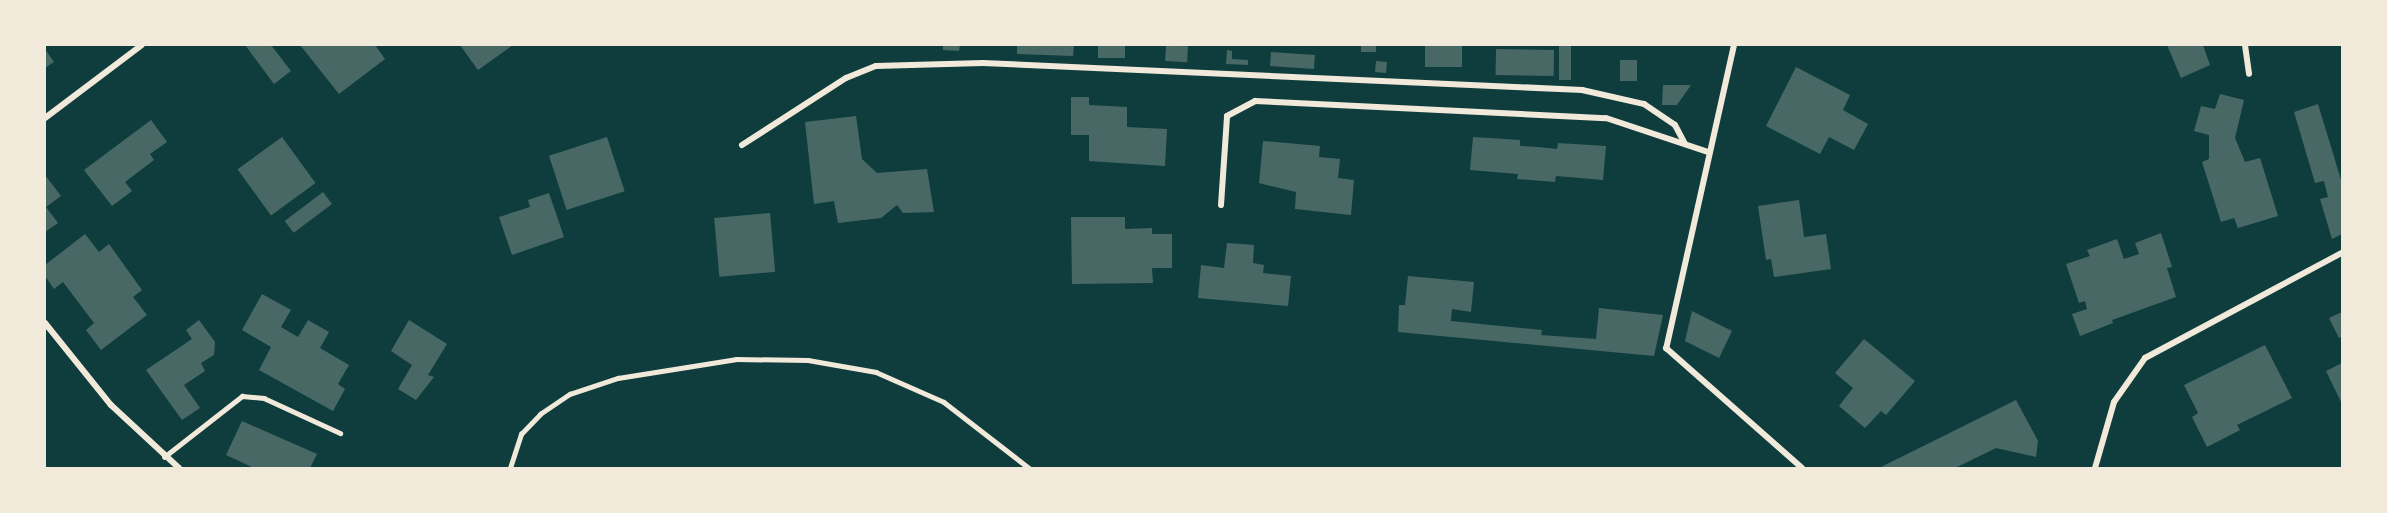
<!DOCTYPE html>
<html>
<head>
<meta charset="utf-8">
<style>
	body { margin:0 }
	#map { position:relative; width:2387px; height:513px; overflow:hidden; background:#0f3d3e; font-family:"Exo 2",sans-serif }
	div>[style] { position:absolute }
	.building>* { inset:0; background:#486865; transform-origin:0 0 }
	.service>* { height:4.5px; margin:-2.25px; padding:0 2.25px; transform-origin:2.25px; border-radius:2.25px; background:#f1e9da }
	.minor>* { height:6px; margin:-3px; padding:0 3px; transform-origin:3px; border-radius:3px; background:#f1e9da }
	span { translate:-50% -50%; white-space:nowrap; text-align:center; line-height:1.15; -webkit-text-stroke:5px #f1e9da; paint-order:stroke }
	.frame { position:absolute; inset:0; border:46px solid #f1e9da; pointer-events:none }
</style>
</head>
<body>
<div id="map">
	<div class="building">
		<div style="clip-path:polygon(245px 45px,271px 45px,291px 71px,274px 84px)"></div>
		<div style="clip-path:polygon(300px 45px,375px 45px,385px 59px,339px 94px)"></div>
		<div style="clip-path:polygon(460px 45px,513px 45px,478px 70px)"></div>
		<div style="clip-path:polygon(943px 45px,960px 45px,959px 51px,943px 50px)"></div>
		<div style="clip-path:polygon(1017px 45px,1074px 45px,1073px 56px,1017px 54px)"></div>
		<div style="left:1098px;top:45px;width:27px;height:13px"></div>
		<div style="left:1166px;top:45px;width:22px;height:16px;rotate:3deg"></div>
		<div style="left:1361px;top:45px;width:15px;height:7px"></div>
		<div style="left:1425px;top:45px;width:37px;height:22px"></div>
		<div style="left:1559px;top:45px;width:12px;height:35px"></div>
		<div style="clip-path:polygon(2167px 45px,2203px 45px,2210px 65px,2181px 78px)"></div>
		<div style="clip-path:polygon(45px 49px,54px 62px,45px 68px)"></div>
		<div style="left:1496px;top:49px;width:58px;height:26px;rotate:1deg"></div>
		<div style="clip-path:polygon(1227px 50px,1232px 51px,1232px 59px,1248px 60px,1248px 65px,1226px 64px)"></div>
		<div style="left:1271px;top:52px;width:44px;height:14px;rotate:4deg"></div>
		<div style="left:1620px;top:60px;width:17px;height:21px"></div>
		<div style="left:1376px;top:61px;width:11px;height:11px;rotate:5deg"></div>
		<div style="clip-path:polygon(1796px 67px,1850px 95px,1843px 110px,1868px 124px,1854px 150px,1829px 137px,1820px 154px,1766px 126px)"></div>
		<div style="clip-path:polygon(1663px 85px,1691px 85px,1677px 105px,1662px 105px)"></div>
		<div style="clip-path:polygon(2220px 94px,2244px 100px,2235px 138px,2245px 162px,2260px 158px,2278px 216px,2238px 228px,2234px 218px,2221px 222px,2202px 162px,2209px 159px,2209px 135px,2194px 131px,2201px 106px,2215px 109px)"></div>
		<div style="clip-path:polygon(1071px 97px,1089px 97px,1089px 105px,1127px 107px,1127px 127px,1167px 129px,1165px 166px,1089px 161px,1089px 135px,1071px 135px)"></div>
		<div style="clip-path:polygon(2318px 104px,2342px 183px,2342px 234px,2332px 239px,2320px 199px,2328px 197px,2324px 181px,2315px 183px,2294px 112px)"></div>
		<div style="clip-path:polygon(856px 116px,862px 159px,877px 173px,927px 169px,934px 212px,903px 213px,897px 205px,881px 218px,838px 223px,834px 201px,814px 204px,805px 122px)"></div>
		<div style="clip-path:polygon(151px 120px,167px 142px,150px 154px,154px 160px,125px 182px,132px 191px,112px 206px,84px 170px)"></div>
		<div style="left:282px;top:137px;width:57px;height:55px;rotate:54deg"></div>
		<div style="left:607px;top:137px;width:57px;height:61px;rotate:72deg"></div>
		<div style="clip-path:polygon(1473px 137px,1520px 140px,1520px 146px,1538px 147px,1557px 149px,1558px 143px,1606px 146px,1603px 180px,1556px 176px,1555px 182px,1517px 179px,1518px 174px,1470px 170px)"></div>
		<div style="clip-path:polygon(1263px 141px,1320px 146px,1319px 157px,1340px 159px,1338px 178px,1354px 180px,1351px 215px,1295px 209px,1296px 192px,1259px 183px)"></div>
		<div style="clip-path:polygon(45px 175px,61px 196px,46px 207px,58px 223px,45px 232px)"></div>
		<div style="left:323px;top:192px;width:15px;height:48px;rotate:53deg"></div>
		<div style="clip-path:polygon(549px 193px,564px 237px,512px 255px,499px 217px,530px 207px,528px 200px)"></div>
		<div style="clip-path:polygon(1799px 200px,1804px 237px,1826px 234px,1831px 269px,1774px 277px,1771px 259px,1766px 260px,1758px 206px)"></div>
		<div style="left:770px;top:213px;width:59px;height:56px;rotate:85deg"></div>
		<div style="clip-path:polygon(1071px 217px,1125px 217px,1125px 229px,1152px 228px,1152px 234px,1172px 234px,1172px 268px,1152px 268px,1153px 283px,1072px 284px)"></div>
		<div style="clip-path:polygon(2161px 233px,2172px 267px,2167px 268px,2176px 297px,2112px 320px,2113px 323px,2080px 336px,2072px 314px,2087px 309px,2085px 301px,2079px 303px,2066px 264px,2090px 256px,2087px 250px,2117px 239px,2124px 259px,2139px 254px,2135px 243px)"></div>
		<div style="clip-path:polygon(85px 234px,99px 252px,109px 244px,142px 290px,133px 297px,147px 315px,101px 350px,86px 330px,94px 323px,63px 282px,54px 289px,45px 276px,45px 265px)"></div>
		<div style="clip-path:polygon(1227px 243px,1254px 245px,1253px 263px,1264px 265px,1263px 273px,1291px 276px,1288px 306px,1198px 298px,1201px 265px,1224px 268px)"></div>
		<div style="clip-path:polygon(1408px 276px,1474px 282px,1471px 312px,1452px 309px,1451px 321px,1542px 330px,1541px 335px,1596px 339px,1599px 308px,1663px 315px,1654px 356px,1398px 332px,1399px 305px,1405px 305px)"></div>
		<div style="clip-path:polygon(262px 294px,291px 310px,281px 327px,298px 337px,308px 320px,329px 332px,320px 348px,349px 365px,338px 384px,345px 389px,333px 411px,259px 370px,271px 347px,242px 330px)"></div>
		<div style="clip-path:polygon(1692px 311px,1732px 331px,1719px 358px,1685px 341px)"></div>
		<div style="clip-path:polygon(2342px 312px,2342px 337px,2339px 338px,2329px 318px)"></div>
		<div style="clip-path:polygon(199px 320px,215px 342px,214px 355px,201px 363px,205px 371px,184px 385px,200px 408px,182px 420px,146px 370px,192px 339px,186px 330px)"></div>
		<div style="clip-path:polygon(409px 320px,447px 344px,428px 375px,434px 377px,416px 400px,398px 389px,412px 365px,391px 351px)"></div>
		<div style="clip-path:polygon(1864px 339px,1915px 381px,1886px 415px,1881px 411px,1865px 428px,1839px 406px,1853px 388px,1835px 373px)"></div>
		<div style="clip-path:polygon(2265px 345px,2292px 398px,2237px 425px,2240px 430px,2207px 447px,2192px 417px,2198px 413px,2184px 385px)"></div>
		<div style="clip-path:polygon(2342px 363px,2342px 404px,2326px 371px)"></div>
		<div style="clip-path:polygon(2016px 400px,2038px 441px,2036px 457px,1996px 448px,1955px 468px,1879px 468px)"></div>
		<div style="clip-path:polygon(242px 421px,317px 454px,310px 468px,254px 468px,226px 455px)"></div>
	</div>
	<div class="service">
		<div style="left:164px;top:457px;width:99px;rotate:-38deg"></div>
		<div style="left:242px;top:396px;width:22px;rotate:5deg"></div>
		<div style="left:264px;top:398px;width:84px;rotate:24.7deg"></div>
		<div style="left:510px;top:468px;width:36px;rotate:-72deg"></div>
		<div style="left:521px;top:434px;width:28px;rotate:-46deg"></div>
		<div style="left:540px;top:414px;width:36px;rotate:-34deg"></div>
		<div style="left:570px;top:394px;width:51px;rotate:-18.4deg"></div>
		<div style="left:618px;top:378px;width:120px;rotate:-9.1deg"></div>
		<div style="left:736px;top:359px;width:72px;rotate:0.8deg"></div>
		<div style="left:808px;top:360px;width:69px;rotate:10deg"></div>
		<div style="left:876px;top:372px;width:74px;rotate:23.8deg"></div>
		<div style="left:944px;top:402px;width:108px;rotate:37.8deg"></div>
	</div>
	<div class="minor">
		<div style="left:1734px;top:45px;width:311px;rotate:102.6deg"></div>
		<div style="left:1666px;top:348px;width:181px;rotate:41.4deg"></div>
		<div style="left:2245px;top:45px;width:29px;rotate:82deg"></div>
		<div style="left:45px;top:118px;width:121px;rotate:-37deg"></div>
		<div style="left:742px;top:145px;width:124px;rotate:-32.8deg"></div>
		<div style="left:846px;top:78px;width:32px;rotate:-22deg"></div>
		<div style="left:876px;top:66px;width:107px;rotate:-1.6deg"></div>
		<div style="left:983px;top:63px;width:600px;rotate:2.58deg"></div>
		<div style="left:1582px;top:90px;width:64px;rotate:12.7deg"></div>
		<div style="left:1644px;top:104px;width:37px;rotate:34deg"></div>
		<div style="left:1675px;top:125px;width:21px;rotate:62deg"></div>
		<div style="left:1221px;top:205px;width:89px;rotate:-86.1deg"></div>
		<div style="left:1227px;top:116px;width:32px;rotate:-28deg"></div>
		<div style="left:1255px;top:101px;width:351px;rotate:2.8deg"></div>
		<div style="left:1606px;top:118px;width:108px;rotate:18.4deg"></div>
		<div style="left:45px;top:323px;width:105px;rotate:51.2deg"></div>
		<div style="left:111px;top:405px;width:93px;rotate:42.8deg"></div>
		<div style="left:2095px;top:468px;width:69px;rotate:-73.9deg"></div>
		<div style="left:2114px;top:402px;width:54px;rotate:-54.8deg"></div>
		<div style="left:2145px;top:358px;width:223px;rotate:-28.1deg"></div>
	</div>
	<div class="frame"></div>
</div>
</body>
</html>
